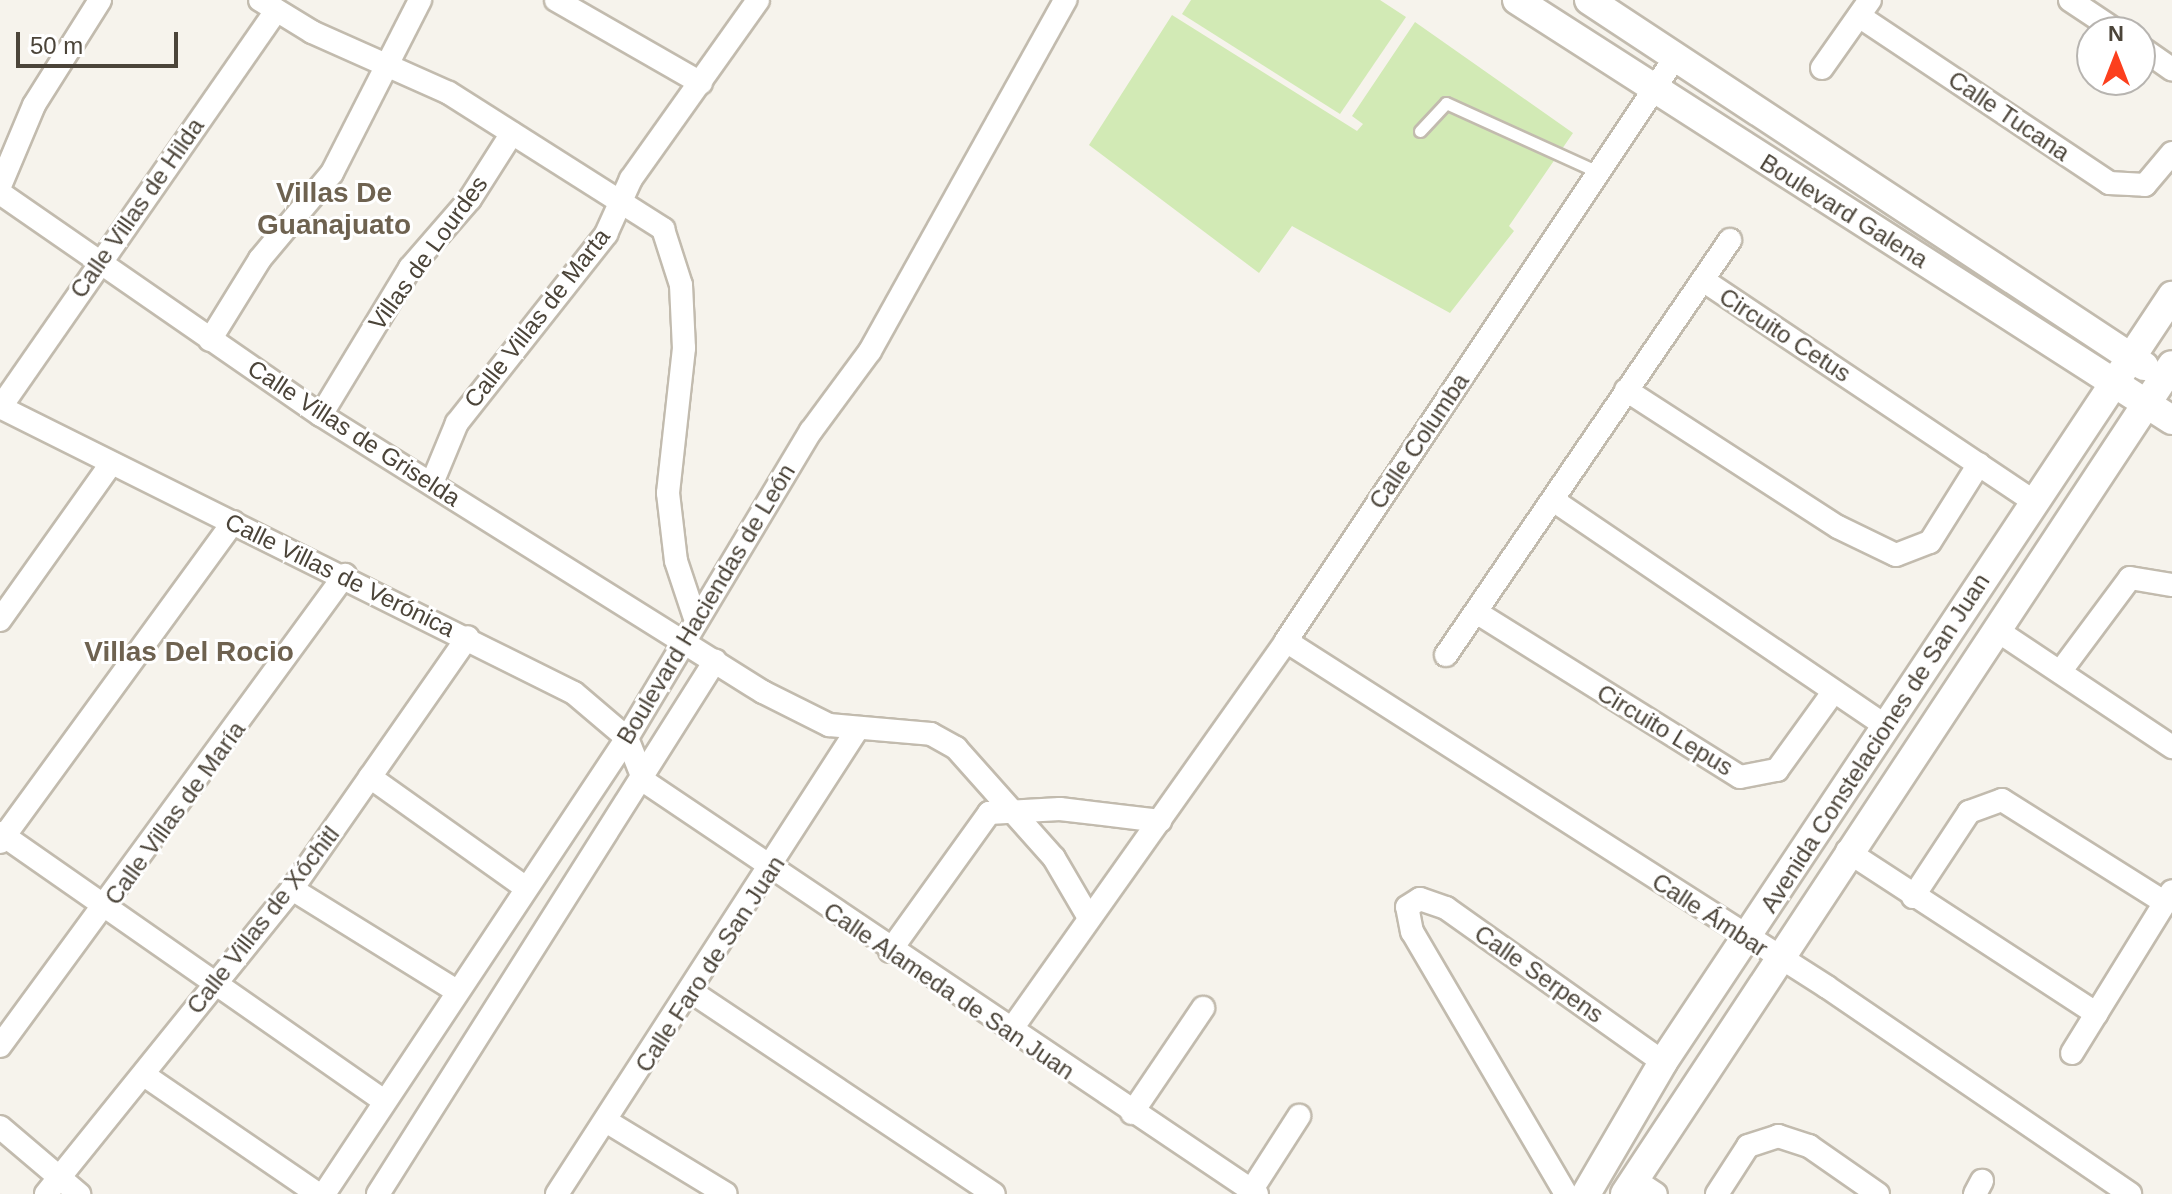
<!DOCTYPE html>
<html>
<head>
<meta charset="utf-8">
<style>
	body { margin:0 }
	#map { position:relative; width:2172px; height:1194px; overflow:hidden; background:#f6f3ec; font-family:Arial,sans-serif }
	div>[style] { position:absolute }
	.green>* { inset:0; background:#d2eab5 }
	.roads { filter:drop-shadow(2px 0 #c2bbae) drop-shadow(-2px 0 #c2bbae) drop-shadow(0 2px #c2bbae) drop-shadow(0 -2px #c2bbae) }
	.service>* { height:11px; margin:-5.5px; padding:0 5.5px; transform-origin:5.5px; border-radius:5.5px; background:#fff }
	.minor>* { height:22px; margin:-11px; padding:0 11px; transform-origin:11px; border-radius:11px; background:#fff }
	.tertiary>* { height:28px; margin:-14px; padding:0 14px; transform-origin:14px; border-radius:14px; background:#fff }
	span { translate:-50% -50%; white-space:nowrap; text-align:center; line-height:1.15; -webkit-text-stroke:6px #fff; paint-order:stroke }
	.street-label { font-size:24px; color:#4b4439 }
	.quarter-label { font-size:28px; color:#6e6250; font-weight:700 }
	.north { position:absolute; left:2076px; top:16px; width:80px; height:80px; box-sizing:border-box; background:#fff; border:2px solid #b7b4b0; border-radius:50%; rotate:0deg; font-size:22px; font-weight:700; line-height:32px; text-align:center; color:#4b4439 }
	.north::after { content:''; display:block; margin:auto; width:28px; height:36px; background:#fc3f1d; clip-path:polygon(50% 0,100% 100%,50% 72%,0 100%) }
	.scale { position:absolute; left:16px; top:32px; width:162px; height:36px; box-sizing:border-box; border:4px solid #4b4439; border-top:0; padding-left:10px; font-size:24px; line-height:28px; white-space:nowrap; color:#4b4439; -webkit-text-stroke:6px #fff; paint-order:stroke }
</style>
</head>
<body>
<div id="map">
	<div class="green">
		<div style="clip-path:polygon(1191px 0,1380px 0,1406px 17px,1340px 114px,1182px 14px)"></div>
		<div style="clip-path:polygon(1172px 15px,1357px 131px,1363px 124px,1352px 116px,1415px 22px,1573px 133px,1509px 226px,1514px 231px,1450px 313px,1292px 226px,1259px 273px,1089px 145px)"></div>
	</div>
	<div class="roads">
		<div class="service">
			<div style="left:1420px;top:131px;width:38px;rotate:-47deg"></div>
			<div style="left:1446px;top:103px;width:167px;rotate:24.4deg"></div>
		</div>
		<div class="minor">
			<div style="left:260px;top:0;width:61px;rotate:31.6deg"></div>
			<div style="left:312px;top:32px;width:150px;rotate:24deg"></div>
			<div style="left:449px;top:93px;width:254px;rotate:32.4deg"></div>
			<div style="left:663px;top:229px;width:59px;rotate:72.2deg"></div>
			<div style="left:681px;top:285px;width:63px;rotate:87.3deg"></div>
			<div style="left:684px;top:348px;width:146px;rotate:96.3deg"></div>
			<div style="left:668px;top:493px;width:68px;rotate:83.3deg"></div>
			<div style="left:676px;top:561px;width:57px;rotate:71.6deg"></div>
			<div style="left:556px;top:0;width:167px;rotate:29.8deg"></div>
			<div style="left:2070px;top:0;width:58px;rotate:33.7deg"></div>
			<div style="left:1859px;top:16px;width:301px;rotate:33.7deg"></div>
			<div style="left:2109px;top:183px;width:36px;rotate:3deg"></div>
			<div style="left:2145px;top:185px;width:42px;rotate:-49.8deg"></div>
			<div style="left:2140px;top:47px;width:39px;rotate:35deg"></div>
			<div style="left:1822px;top:68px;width:83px;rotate:-54.8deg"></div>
			<div style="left:0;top:186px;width:88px;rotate:-67.2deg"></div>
			<div style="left:34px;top:105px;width:124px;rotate:-57.8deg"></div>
			<div style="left:0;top:193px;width:390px;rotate:34.7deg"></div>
			<div style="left:321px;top:415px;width:522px;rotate:32.08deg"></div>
			<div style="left:763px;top:692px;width:74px;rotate:26.6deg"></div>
			<div style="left:829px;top:725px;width:102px;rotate:5deg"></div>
			<div style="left:931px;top:734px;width:29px;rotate:29deg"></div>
			<div style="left:956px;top:748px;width:147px;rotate:48.3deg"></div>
			<div style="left:1054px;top:858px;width:69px;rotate:59.7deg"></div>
			<div style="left:1703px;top:280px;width:397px;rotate:33.8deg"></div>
			<div style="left:210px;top:340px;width:95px;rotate:-58.3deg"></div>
			<div style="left:260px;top:259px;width:112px;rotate:-50.1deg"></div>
			<div style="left:332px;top:173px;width:194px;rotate:-63deg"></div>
			<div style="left:1626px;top:390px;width:252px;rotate:32.9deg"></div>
			<div style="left:1838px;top:527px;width:64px;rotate:25.8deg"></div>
			<div style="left:1896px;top:555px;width:36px;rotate:-21deg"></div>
			<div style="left:1930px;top:542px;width:92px;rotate:-57.9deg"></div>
			<div style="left:0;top:407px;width:641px;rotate:26.49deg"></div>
			<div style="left:574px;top:693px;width:70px;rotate:40.3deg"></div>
			<div style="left:627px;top:738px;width:46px;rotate:68.4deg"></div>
			<div style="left:644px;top:781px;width:739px;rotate:33.97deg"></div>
			<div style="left:0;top:408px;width:484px;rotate:-55.2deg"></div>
			<div style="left:321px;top:415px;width:172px;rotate:-58.8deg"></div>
			<div style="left:410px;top:268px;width:91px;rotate:-49deg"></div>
			<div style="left:470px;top:199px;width:78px;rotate:-57.5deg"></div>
			<div style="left:432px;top:483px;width:65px;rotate:-67.4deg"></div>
			<div style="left:457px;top:423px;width:241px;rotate:-51.7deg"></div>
			<div style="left:606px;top:234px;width:60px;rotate:-65.6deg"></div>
			<div style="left:631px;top:179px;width:219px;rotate:-54.6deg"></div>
			<div style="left:1553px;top:500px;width:402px;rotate:34.2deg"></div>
			<div style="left:1476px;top:612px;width:311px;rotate:32deg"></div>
			<div style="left:1740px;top:777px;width:38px;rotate:-11deg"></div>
			<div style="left:1777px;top:770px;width:97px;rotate:-54.2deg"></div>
			<div style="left:0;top:620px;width:190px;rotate:-54.6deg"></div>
			<div style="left:1995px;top:629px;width:213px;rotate:33.7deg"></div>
			<div style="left:1286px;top:641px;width:642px;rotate:32.6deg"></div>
			<div style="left:1827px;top:987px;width:367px;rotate:34.3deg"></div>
			<div style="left:1446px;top:655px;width:503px;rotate:-55.61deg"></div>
			<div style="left:2060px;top:672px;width:117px;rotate:-53.3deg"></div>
			<div style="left:2130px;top:578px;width:43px;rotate:9.5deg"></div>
			<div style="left:370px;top:777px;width:190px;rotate:35.4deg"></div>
			<div style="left:0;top:833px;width:467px;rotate:34.9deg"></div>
			<div style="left:0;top:842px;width:396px;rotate:-53.9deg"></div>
			<div style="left:1847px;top:851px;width:298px;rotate:33.1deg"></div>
			<div style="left:292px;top:889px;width:192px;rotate:31.8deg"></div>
			<div style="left:1913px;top:897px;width:102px;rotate:-56.6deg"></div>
			<div style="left:1969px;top:812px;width:35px;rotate:-20deg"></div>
			<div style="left:2002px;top:800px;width:191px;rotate:32.2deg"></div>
			<div style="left:890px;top:951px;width:170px;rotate:-54.3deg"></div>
			<div style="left:989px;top:813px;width:71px;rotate:-3.2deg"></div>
			<div style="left:1060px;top:809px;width:101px;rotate:6.8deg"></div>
			<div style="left:692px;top:992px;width:363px;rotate:33.8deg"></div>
			<div style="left:1011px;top:1030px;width:476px;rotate:-54.7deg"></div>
			<div style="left:1286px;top:641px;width:701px;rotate:-56.29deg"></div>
			<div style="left:0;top:1046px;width:584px;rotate:-53.78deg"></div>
			<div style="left:2072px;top:1053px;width:190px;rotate:-58.3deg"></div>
			<div style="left:144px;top:1075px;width:211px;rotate:34.4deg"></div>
			<div style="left:1132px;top:1113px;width:127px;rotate:-55.9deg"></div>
			<div style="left:606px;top:1121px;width:140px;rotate:31.3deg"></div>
			<div style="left:0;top:1127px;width:104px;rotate:40.3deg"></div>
			<div style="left:1635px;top:1180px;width:25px;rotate:34deg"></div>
			<div style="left:46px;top:1194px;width:392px;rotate:-51.1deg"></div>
			<div style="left:292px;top:889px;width:307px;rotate:-55.1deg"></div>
			<div style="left:324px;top:1194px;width:547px;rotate:-56.4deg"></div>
			<div style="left:627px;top:738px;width:358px;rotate:-59.1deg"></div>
			<div style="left:811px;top:431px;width:99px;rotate:-53.6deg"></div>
			<div style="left:870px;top:351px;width:402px;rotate:-60.9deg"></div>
			<div style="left:378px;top:1194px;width:631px;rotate:-57.7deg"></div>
			<div style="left:557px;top:1194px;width:553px;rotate:-57.12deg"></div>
			<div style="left:1249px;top:1194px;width:93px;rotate:-57.3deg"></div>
			<div style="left:1566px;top:1194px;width:304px;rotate:-120.4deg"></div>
			<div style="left:1412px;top:932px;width:25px;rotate:-101deg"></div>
			<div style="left:1407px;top:907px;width:15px;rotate:-32deg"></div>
			<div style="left:1420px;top:899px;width:28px;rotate:19deg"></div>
			<div style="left:1446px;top:908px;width:266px;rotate:35.4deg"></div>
			<div style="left:1717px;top:1194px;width:57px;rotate:-57.1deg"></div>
			<div style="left:1748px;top:1146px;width:32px;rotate:-18deg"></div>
			<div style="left:1778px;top:1136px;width:33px;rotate:18deg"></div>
			<div style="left:1809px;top:1146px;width:84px;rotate:34.8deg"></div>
			<div style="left:1975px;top:1194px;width:15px;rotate:-62deg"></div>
		</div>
		<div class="tertiary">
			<div style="left:1517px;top:0;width:778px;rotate:32.67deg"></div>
			<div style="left:1589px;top:0;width:665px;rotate:33.4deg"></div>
			<div style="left:1586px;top:1194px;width:153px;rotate:-59.7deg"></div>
			<div style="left:1663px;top:1062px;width:920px;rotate:-56.4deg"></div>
			<div style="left:1625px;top:1194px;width:993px;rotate:-56.58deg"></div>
		</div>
	</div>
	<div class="street-label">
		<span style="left:2009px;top:116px;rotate:34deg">Calle Tucana</span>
		<span style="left:137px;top:208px;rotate:-55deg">Calle Villas de Hilda</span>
		<span style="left:1844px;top:211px;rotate:32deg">Boulevard Galena</span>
		<span style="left:428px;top:253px;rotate:-54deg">Villas de Lourdes</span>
		<span style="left:537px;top:318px;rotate:-52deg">Calle Villas de Marta</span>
		<span style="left:1785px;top:335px;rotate:33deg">Circuito Cetus</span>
		<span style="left:354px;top:433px;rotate:33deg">Calle Villas de Griselda</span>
		<span style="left:1419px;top:441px;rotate:-56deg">Calle Columba</span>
		<span style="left:340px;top:575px;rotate:26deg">Calle Villas de Verónica</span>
		<span style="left:706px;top:604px;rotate:-59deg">Boulevard Haciendas de León</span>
		<span style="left:1665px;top:730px;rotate:31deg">Circuito Lepus</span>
		<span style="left:1875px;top:743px;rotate:-57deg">Avenida Constelaciones de San Juan</span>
		<span style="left:175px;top:813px;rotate:-54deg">Calle Villas de María</span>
		<span style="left:1710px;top:915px;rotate:33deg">Calle Ámbar</span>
		<span style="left:263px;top:920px;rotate:-52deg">Calle Villas de Xóchitl</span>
		<span style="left:710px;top:964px;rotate:-57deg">Calle Faro de San Juan</span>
		<span style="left:1539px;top:974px;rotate:35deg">Calle Serpens</span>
		<span style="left:949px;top:991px;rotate:34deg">Calle Alameda de San Juan</span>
	</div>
	<div class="quarter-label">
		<span style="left:334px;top:209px">Villas De<br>Guanajuato</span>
		<span style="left:189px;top:652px">Villas Del Rocio</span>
	</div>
	<div class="north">N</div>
	<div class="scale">50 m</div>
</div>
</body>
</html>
